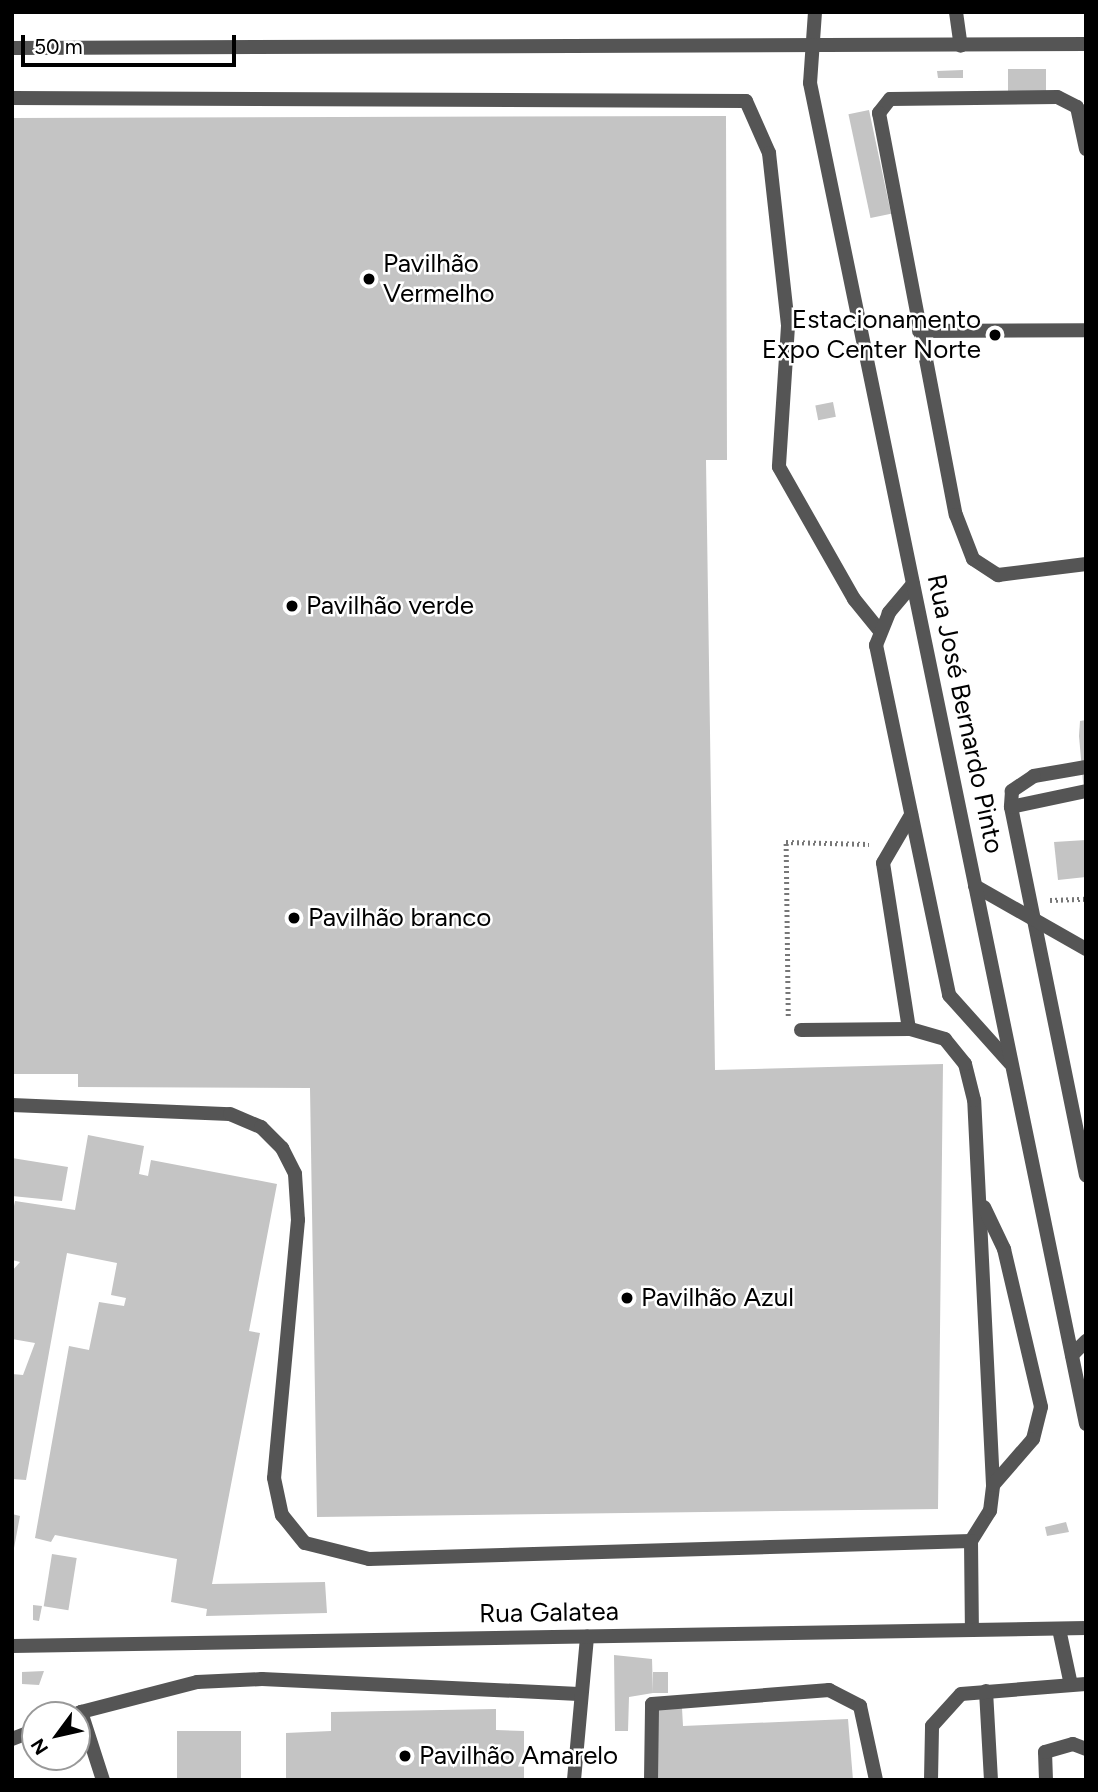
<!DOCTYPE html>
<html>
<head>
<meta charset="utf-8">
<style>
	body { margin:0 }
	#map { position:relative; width:1098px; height:1792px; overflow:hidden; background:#fff; font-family:Figtree,sans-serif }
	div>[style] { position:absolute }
	.building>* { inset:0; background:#c4c4c4; transform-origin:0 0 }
	.path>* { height:4.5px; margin-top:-2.25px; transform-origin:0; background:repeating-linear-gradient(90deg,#777 0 2px,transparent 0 5.5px) }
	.service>* { height:14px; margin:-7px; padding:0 7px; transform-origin:7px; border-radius:7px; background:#555 }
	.tertiary>* { height:14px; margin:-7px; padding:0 7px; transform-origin:7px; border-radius:7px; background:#555 }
	.dots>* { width:19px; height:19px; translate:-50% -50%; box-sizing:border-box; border:4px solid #fff; border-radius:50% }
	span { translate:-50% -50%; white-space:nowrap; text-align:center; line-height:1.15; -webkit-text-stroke:5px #fff; paint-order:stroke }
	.poi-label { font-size:26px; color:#000 }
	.left { translate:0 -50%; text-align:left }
	.right { translate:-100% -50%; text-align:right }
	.street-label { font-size:26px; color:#000 }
	.frame { position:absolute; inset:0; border:14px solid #000; pointer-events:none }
	.north { position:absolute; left:21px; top:1701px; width:70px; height:70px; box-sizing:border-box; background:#fff; border:2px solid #999; border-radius:50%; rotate:237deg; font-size:19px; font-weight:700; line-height:28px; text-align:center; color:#000 }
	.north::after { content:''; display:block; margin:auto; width:24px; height:32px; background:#000; clip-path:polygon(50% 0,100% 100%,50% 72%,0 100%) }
	.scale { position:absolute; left:21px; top:35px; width:215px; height:32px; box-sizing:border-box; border:4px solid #000; border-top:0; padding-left:9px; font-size:21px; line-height:24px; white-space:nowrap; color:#000; -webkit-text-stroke:5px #fff; paint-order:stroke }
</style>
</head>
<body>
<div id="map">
	<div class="building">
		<div style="left:1008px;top:69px;width:38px;height:25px"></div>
		<div style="clip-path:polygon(963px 70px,963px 78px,938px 78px,937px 71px)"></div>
		<div style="left:869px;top:110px;width:106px;height:21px;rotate:78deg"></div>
		<div style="clip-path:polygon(726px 116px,727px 460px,706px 460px,715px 1070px,943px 1064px,938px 1509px,317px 1517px,310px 1088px,78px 1087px,78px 1074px,12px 1074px,12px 118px)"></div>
		<div style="left:833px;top:402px;width:15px;height:18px;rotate:79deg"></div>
		<div style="clip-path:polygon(1086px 720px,1086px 792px,1084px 793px,1079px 736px,1080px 721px)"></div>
		<div style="clip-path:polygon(1086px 840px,1086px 877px,1058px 880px,1054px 842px)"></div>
		<div style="clip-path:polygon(88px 1135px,144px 1146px,139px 1174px,148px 1176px,151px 1160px,277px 1184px,249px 1331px,260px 1333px,212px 1584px,325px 1582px,327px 1613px,206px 1616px,207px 1609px,171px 1602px,177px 1559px,55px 1535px,51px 1542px,35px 1538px,69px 1346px,89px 1350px,99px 1302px,124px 1306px,126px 1298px,111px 1295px,117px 1263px,67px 1253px,26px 1480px,12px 1479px,12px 1374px,23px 1375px,35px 1343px,12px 1339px,12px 1271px,20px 1262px,12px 1260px,12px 1216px,15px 1201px,75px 1210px)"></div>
		<div style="clip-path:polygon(12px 1158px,68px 1167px,62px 1201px,12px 1196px)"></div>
		<div style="clip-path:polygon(12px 1514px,20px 1516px,14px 1548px,12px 1548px)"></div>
		<div style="clip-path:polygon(1066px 1522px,1069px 1532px,1047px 1536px,1045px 1527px)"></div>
		<div style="left:52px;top:1554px;width:25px;height:53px;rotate:9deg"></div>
		<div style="clip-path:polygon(33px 1605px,42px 1606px,39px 1621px,33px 1620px)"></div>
		<div style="clip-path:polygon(614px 1655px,652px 1659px,653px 1693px,629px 1697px,628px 1731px,615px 1731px)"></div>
		<div style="clip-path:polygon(44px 1671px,39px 1685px,22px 1684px,22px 1672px)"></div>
		<div style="left:653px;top:1672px;width:15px;height:21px"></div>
		<div style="clip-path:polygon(682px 1708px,683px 1726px,848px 1719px,853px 1780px,658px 1780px,653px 1709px)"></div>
		<div style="clip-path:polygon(496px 1709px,496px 1730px,524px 1731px,524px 1780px,286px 1780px,286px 1733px,331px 1731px,331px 1712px)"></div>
		<div style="left:177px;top:1731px;width:64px;height:49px"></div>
	</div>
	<div class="path">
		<div style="left:1050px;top:900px;width:36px;rotate:-2deg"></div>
		<div style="left:788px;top:1016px;width:174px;rotate:-90.7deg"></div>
		<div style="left:786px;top:842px;width:83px;rotate:1.4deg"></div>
	</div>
	<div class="service">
		<div style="left:956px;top:12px;width:34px;rotate:82deg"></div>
		<div style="left:12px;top:98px;width:734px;rotate:0.23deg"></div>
		<div style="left:746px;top:101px;width:57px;rotate:66.1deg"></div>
		<div style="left:769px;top:153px;width:174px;rotate:83.7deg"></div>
		<div style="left:788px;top:326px;width:141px;rotate:93.7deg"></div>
		<div style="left:779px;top:467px;width:152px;rotate:60.4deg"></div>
		<div style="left:854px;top:599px;width:40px;rotate:51deg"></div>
		<div style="left:1086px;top:149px;width:43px;rotate:-102.1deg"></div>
		<div style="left:1077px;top:107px;width:22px;rotate:-153deg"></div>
		<div style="left:1057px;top:97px;width:167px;rotate:179.3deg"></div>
		<div style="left:890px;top:99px;width:18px;rotate:128deg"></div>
		<div style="left:879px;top:113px;width:409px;rotate:79.2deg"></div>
		<div style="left:956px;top:515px;width:47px;rotate:68.9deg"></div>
		<div style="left:973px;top:559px;width:30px;rotate:33deg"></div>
		<div style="left:998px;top:575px;width:89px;rotate:-7.1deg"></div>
		<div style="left:919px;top:331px;width:167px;rotate:-0.3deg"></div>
		<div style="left:913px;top:584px;width:38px;rotate:130deg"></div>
		<div style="left:889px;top:613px;width:35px;rotate:112deg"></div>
		<div style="left:876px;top:645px;width:358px;rotate:78.2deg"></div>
		<div style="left:949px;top:995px;width:91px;rotate:48.1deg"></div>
		<div style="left:1086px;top:767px;width:53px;rotate:170.2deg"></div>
		<div style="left:1034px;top:776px;width:27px;rotate:146deg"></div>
		<div style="left:1012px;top:791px;width:16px;rotate:94deg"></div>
		<div style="left:1011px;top:807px;width:376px;rotate:78.5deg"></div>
		<div style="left:1011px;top:807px;width:77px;rotate:-12deg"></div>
		<div style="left:975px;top:886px;width:128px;rotate:29.6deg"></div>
		<div style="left:909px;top:1029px;width:168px;rotate:-98.9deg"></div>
		<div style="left:883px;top:863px;width:56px;rotate:-59.7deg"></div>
		<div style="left:12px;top:1105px;width:218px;rotate:2.4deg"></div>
		<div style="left:230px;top:1114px;width:34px;rotate:23deg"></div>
		<div style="left:261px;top:1127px;width:30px;rotate:45deg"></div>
		<div style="left:282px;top:1148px;width:29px;rotate:63deg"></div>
		<div style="left:295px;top:1174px;width:46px;rotate:86.3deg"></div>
		<div style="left:298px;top:1220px;width:259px;rotate:95.3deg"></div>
		<div style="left:274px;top:1478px;width:38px;rotate:78deg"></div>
		<div style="left:282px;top:1515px;width:36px;rotate:51deg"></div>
		<div style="left:305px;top:1543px;width:66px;rotate:14deg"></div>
		<div style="left:369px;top:1559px;width:602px;rotate:-1.71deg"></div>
		<div style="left:971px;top:1541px;width:36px;rotate:-58deg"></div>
		<div style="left:990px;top:1511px;width:26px;rotate:-83deg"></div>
		<div style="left:993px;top:1485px;width:385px;rotate:-92.8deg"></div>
		<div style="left:974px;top:1100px;width:37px;rotate:-104deg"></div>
		<div style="left:965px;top:1064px;width:32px;rotate:-129deg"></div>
		<div style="left:945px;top:1039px;width:37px;rotate:-164deg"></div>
		<div style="left:909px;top:1029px;width:108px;rotate:179.5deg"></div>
		<div style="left:984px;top:1207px;width:47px;rotate:64.5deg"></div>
		<div style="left:1004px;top:1249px;width:162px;rotate:76.8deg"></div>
		<div style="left:1041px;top:1407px;width:33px;rotate:104deg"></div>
		<div style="left:1033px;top:1439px;width:61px;rotate:131deg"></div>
		<div style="left:1072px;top:1355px;width:20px;rotate:-45deg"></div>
		<div style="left:971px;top:1541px;width:89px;rotate:89.4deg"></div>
		<div style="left:1059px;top:1629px;width:57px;rotate:77.9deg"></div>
		<div style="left:986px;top:1691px;width:89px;rotate:86.8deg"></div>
		<div style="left:81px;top:1712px;width:120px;rotate:-14.5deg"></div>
		<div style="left:197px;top:1682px;width:65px;rotate:-2.6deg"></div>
		<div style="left:262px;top:1679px;width:317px;rotate:2.7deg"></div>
		<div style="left:74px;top:1715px;width:8px;rotate:-23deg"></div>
		<div style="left:81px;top:1712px;width:71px;rotate:72.1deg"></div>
		<div style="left:12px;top:1739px;width:25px;rotate:-21deg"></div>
		<div style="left:574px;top:1780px;width:144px;rotate:-84.8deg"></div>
		<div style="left:651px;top:1780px;width:76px;rotate:-89.2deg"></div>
		<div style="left:652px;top:1704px;width:178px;rotate:-4.5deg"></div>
		<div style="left:829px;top:1690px;width:35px;rotate:27deg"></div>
		<div style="left:860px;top:1706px;width:76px;rotate:77.8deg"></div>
		<div style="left:931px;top:1780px;width:54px;rotate:-88.9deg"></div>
		<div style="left:932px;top:1726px;width:43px;rotate:-47.8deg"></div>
		<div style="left:961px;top:1694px;width:125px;rotate:-4.6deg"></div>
		<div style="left:1046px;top:1780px;width:28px;rotate:-92deg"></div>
		<div style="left:1045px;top:1752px;width:29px;rotate:-16deg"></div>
		<div style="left:1073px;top:1744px;width:14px;rotate:21deg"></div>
	</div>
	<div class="tertiary">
		<div style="left:815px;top:12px;width:71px;rotate:94deg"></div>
		<div style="left:810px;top:83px;width:1369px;rotate:78.37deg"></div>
		<div style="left:12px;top:48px;width:1074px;rotate:-0.21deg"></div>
		<div style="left:12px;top:1646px;width:1074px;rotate:-0.96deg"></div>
	</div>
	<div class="dots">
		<div style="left:369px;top:279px;background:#000"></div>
		<div style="left:995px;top:335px;background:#000"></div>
		<div style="left:292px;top:606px;background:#000"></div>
		<div style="left:294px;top:918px;background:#000"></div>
		<div style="left:627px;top:1298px;background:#000"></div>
		<div style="left:405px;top:1756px;background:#000"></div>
	</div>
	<div class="poi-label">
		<span class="left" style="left:383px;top:279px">Pavilhão<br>Vermelho</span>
		<span class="right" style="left:981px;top:335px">Estacionamento<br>Expo Center Norte</span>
		<span class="left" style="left:306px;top:606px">Pavilhão verde</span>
		<span class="left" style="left:308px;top:918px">Pavilhão branco</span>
		<span class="left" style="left:641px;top:1298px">Pavilhão Azul</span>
		<span class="left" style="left:419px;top:1756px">Pavilhão Amarelo</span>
	</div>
	<div class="street-label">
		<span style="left:965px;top:714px;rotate:78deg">Rua José Bernardo Pinto</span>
		<span style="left:549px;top:1613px;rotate:-1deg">Rua Galatea</span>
	</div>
	<div class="frame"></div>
	<div class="north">N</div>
	<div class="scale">50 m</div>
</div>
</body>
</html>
